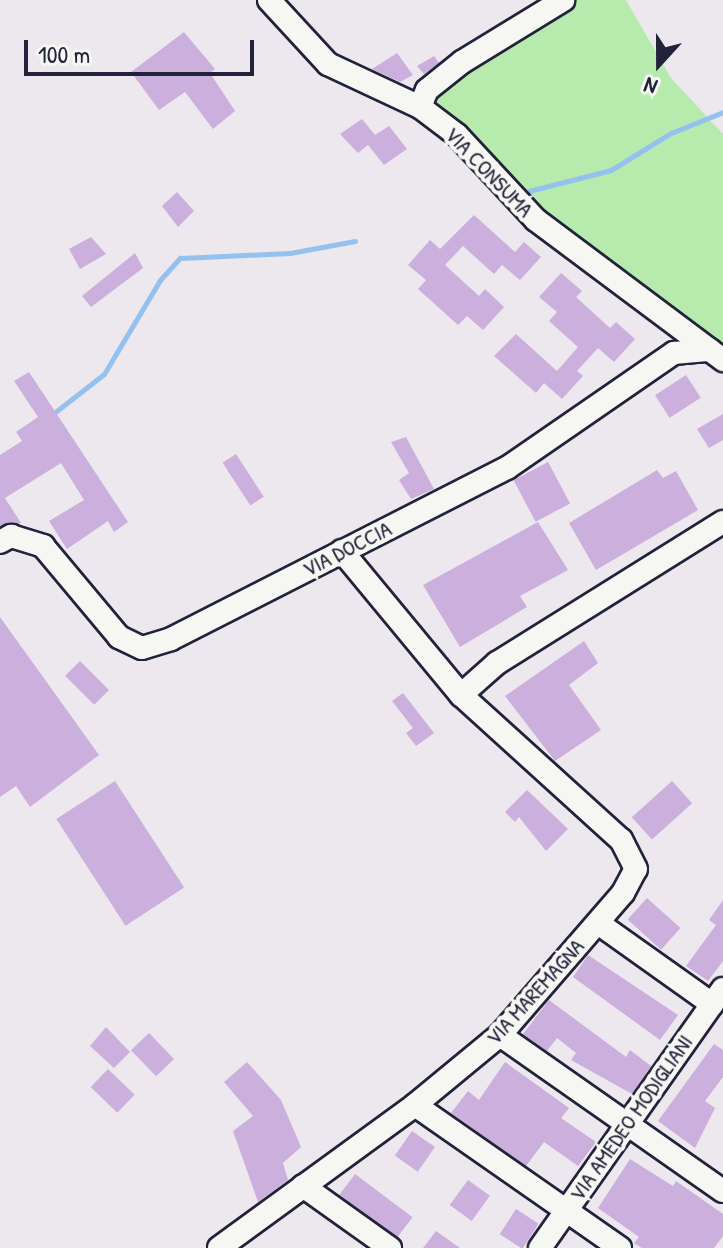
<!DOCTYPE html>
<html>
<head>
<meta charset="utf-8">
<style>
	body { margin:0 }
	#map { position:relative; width:723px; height:1248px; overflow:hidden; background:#ede8ee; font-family:"Patrick Hand",sans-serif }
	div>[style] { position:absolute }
	.green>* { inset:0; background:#b7ebad }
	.stream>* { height:5px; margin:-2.5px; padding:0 2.5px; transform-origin:2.5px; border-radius:2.5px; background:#95c1ee }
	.building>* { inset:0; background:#cbafdc; transform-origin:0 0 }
	.roads { filter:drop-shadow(2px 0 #22223b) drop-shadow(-2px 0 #22223b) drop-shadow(0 2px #22223b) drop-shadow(0 -2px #22223b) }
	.minor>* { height:22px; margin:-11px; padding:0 11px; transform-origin:11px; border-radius:11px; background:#f6f6f2 }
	span { translate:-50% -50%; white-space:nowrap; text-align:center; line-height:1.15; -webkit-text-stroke:8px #f6f6f2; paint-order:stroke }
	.street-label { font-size:22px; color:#22223b }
	.north { position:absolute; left:619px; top:24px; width:80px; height:80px; -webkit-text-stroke:6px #f6f6f2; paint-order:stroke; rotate:201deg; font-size:22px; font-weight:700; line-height:32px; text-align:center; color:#22223b }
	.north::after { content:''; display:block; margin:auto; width:28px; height:36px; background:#22223b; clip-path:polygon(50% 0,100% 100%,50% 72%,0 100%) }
	.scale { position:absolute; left:24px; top:40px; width:230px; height:36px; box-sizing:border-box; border:4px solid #22223b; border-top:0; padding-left:10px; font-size:24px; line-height:28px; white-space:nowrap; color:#22223b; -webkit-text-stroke:6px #f6f6f2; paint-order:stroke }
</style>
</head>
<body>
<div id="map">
	<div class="green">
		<div style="clip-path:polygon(565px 0,626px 0,671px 78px,723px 134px,723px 360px,672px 339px,664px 317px,561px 238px,477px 148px,440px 141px,430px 104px,499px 30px)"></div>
	</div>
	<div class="stream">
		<div style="left:521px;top:193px;width:93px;rotate:-14.3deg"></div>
		<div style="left:611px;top:170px;width:70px;rotate:-31.7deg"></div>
		<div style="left:671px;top:133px;width:56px;rotate:-22deg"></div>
		<div style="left:54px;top:413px;width:63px;rotate:-38deg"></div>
		<div style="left:104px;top:374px;width:109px;rotate:-59.2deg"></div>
		<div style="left:160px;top:280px;width:30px;rotate:-48deg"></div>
		<div style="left:180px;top:258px;width:110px;rotate:-2.6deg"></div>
		<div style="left:290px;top:253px;width:66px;rotate:-10.5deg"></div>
	</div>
	<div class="building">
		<div style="clip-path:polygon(184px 32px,215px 69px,210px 73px,235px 111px,213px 129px,185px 92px,159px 110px,131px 72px)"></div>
		<div style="clip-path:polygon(397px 53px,413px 75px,400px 82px,372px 69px)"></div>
		<div style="clip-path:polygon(434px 56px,439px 63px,424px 74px,417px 66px)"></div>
		<div style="clip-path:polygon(362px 119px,375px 135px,389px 126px,407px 149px,384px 165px,368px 145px,358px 153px,340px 134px)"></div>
		<div style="clip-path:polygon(177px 192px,194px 211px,178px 227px,162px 206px)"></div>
		<div style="clip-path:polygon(474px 215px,515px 252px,524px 242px,541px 257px,520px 280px,502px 265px,494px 274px,463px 246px,445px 265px,479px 296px,485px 289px,504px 307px,483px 330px,467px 316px,458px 325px,418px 289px,426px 280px,408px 265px,430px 240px,440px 249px)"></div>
		<div style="clip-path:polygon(91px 237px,106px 254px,80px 269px,69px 249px)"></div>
		<div style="clip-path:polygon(135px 253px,143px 268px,91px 307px,82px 296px)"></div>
		<div style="clip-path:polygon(561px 273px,582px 291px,576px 297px,610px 328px,616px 322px,635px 339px,614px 362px,598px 348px,577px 371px,583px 376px,562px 399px,544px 383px,536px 393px,494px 356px,516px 334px,557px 371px,578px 347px,549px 321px,557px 312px,539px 297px)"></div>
		<div style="clip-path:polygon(29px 372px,128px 522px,114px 532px,108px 521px,67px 549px,49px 521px,84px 500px,61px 463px,5px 498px,21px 523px,0 526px,0 455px,22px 441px,16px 432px,38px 417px,14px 381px)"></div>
		<div style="left:686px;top:375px;width:27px;height:37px;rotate:57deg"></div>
		<div style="clip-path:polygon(723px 414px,723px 440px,709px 448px,697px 429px)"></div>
		<div style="clip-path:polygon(406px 437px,434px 489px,411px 499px,399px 480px,409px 473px,391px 442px)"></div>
		<div style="left:236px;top:454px;width:51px;height:16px;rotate:57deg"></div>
		<div style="left:548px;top:462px;width:47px;height:39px;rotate:62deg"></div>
		<div style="clip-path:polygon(657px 470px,663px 478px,676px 471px,698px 510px,596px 570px,569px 523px)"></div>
		<div style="clip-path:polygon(538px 522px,568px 570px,520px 596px,527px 607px,460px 647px,423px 585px)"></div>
		<div style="clip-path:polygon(0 617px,99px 755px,30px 807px,16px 786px,0 797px)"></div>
		<div style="clip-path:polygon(584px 641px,598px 663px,569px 685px,601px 730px,555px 761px,505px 696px)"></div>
		<div style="left:80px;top:661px;width:41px;height:21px;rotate:45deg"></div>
		<div style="clip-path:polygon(403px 693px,434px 733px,416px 746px,406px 733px,413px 728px,392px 701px)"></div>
		<div style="left:115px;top:781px;width:127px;height:70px;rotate:57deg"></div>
		<div style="left:672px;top:781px;width:30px;height:54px;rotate:48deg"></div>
		<div style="clip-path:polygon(527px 790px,568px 829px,546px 851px,519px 817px,515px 822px,505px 812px)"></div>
		<div style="left:647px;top:898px;width:45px;height:29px;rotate:42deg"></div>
		<div style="clip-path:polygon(723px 900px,723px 961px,708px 981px,686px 966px,716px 925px,709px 920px)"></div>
		<div style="clip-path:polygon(588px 955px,678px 1015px,660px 1040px,573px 977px)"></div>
		<div style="clip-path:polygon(549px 1000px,626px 1057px,630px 1050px,651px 1066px,632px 1094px,571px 1060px,576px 1053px,557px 1038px,547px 1051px,523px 1034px)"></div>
		<div style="clip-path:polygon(106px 1027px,130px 1052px,114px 1068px,90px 1046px)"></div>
		<div style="left:149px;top:1033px;width:36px;height:25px;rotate:46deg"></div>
		<div style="clip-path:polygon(714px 1044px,723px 1050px,723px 1077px,705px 1101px,715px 1108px,695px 1148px,658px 1121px)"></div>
		<div style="clip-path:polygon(247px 1062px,281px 1100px,301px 1147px,283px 1163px,288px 1180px,258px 1202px,233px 1131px,253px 1116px,224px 1082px)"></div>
		<div style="clip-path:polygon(505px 1062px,569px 1108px,561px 1118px,596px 1142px,578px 1166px,544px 1142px,526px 1166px,451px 1113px,468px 1091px,479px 1100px)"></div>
		<div style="left:108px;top:1069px;width:37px;height:25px;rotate:44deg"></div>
		<div style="left:412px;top:1131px;width:28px;height:30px;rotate:35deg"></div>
		<div style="clip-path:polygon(630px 1159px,673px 1186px,676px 1181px,723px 1214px,723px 1236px,714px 1248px,642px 1248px,634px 1243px,639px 1237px,598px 1208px)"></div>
		<div style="left:355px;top:1174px;width:72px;height:26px;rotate:37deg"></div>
		<div style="left:468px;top:1180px;width:27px;height:31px;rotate:36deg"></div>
		<div style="left:516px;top:1209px;width:27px;height:30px;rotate:33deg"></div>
		<div style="clip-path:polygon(436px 1231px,460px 1248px,423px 1248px)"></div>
	</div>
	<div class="roads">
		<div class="minor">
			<div style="left:269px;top:0;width:87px;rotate:47.3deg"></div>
			<div style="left:328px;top:64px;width:102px;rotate:25.1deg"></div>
			<div style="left:420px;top:107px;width:46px;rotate:37.1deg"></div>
			<div style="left:457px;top:135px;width:116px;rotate:47.1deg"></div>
			<div style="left:536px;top:220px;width:234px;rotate:36.8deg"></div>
			<div style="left:420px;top:107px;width:18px;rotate:-68deg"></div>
			<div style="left:427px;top:90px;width:45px;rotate:-38.7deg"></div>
			<div style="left:462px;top:62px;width:119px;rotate:-31.5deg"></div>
			<div style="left:0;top:542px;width:13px;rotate:-29deg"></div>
			<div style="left:11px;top:536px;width:34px;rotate:17deg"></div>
			<div style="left:43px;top:546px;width:119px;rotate:50.1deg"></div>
			<div style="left:119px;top:637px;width:25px;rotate:26deg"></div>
			<div style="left:142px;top:648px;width:30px;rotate:-17deg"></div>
			<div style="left:171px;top:639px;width:377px;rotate:-27deg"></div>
			<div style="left:507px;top:468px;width:203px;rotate:-34.6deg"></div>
			<div style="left:674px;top:353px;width:36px;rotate:-5deg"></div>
			<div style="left:461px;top:695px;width:48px;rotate:-41.6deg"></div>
			<div style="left:497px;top:663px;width:266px;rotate:-32deg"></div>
			<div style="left:598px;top:923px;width:140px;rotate:35.4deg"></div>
			<div style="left:500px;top:1035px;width:272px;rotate:35deg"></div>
			<div style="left:415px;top:1105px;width:250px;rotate:34.9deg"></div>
			<div style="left:303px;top:1186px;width:107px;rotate:35.5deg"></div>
			<div style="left:219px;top:1248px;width:243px;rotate:-36.1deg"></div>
			<div style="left:415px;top:1105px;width:110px;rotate:-39.5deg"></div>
			<div style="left:500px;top:1035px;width:188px;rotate:-49.1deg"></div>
			<div style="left:623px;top:893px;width:27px;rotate:-62deg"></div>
			<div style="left:636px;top:869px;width:33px;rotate:-117deg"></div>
			<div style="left:621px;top:840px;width:216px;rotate:-137.8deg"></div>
			<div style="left:461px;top:695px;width:187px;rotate:-129.6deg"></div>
			<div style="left:540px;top:1248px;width:317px;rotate:-54.8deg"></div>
		</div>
	</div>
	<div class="street-label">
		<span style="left:489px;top:172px;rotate:46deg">VIA CONSUMA</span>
		<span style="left:347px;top:549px;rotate:-27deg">VIA DOCCIA</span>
		<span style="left:535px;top:992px;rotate:-48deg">VIA MAREMAGNA</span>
		<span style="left:631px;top:1118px;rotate:-55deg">VIA AMEDEO MODIGLIANI</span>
	</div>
	<div class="north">N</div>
	<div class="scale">100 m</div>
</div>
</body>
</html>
